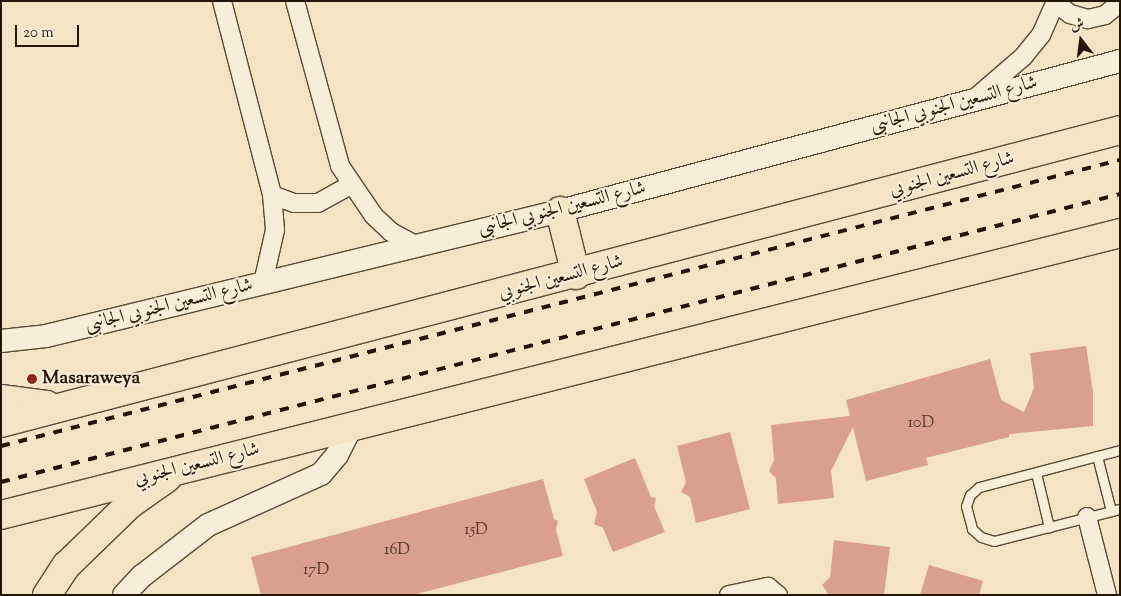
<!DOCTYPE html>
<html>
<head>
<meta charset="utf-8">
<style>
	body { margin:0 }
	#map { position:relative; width:1121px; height:596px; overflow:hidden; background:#f4e4c3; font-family:"Sorts Mill Goudy",Amiri,serif }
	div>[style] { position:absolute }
	.building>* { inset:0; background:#daa08e }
	.roads { filter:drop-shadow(1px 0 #584a36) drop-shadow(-1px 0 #584a36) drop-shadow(0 1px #584a36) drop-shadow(0 -1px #584a36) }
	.service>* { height:9px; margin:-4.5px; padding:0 4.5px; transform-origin:4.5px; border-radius:4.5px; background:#f8edd8 }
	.minor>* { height:18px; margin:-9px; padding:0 9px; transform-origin:9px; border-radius:9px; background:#f8edd8 }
	.tertiary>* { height:22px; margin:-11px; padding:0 11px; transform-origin:11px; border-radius:11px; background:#f8edd8 }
	.primary>* { height:28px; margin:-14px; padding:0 14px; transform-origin:14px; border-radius:14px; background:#f4e4c3 }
	.rail>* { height:4px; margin-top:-2px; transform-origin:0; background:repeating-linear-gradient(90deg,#241607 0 9px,transparent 0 18px) }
	.dots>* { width:14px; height:14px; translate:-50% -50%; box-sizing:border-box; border:2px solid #f8edd8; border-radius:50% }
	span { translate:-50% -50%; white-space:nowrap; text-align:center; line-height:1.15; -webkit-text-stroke:4px #f8edd8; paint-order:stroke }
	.number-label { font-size:16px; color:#523829 }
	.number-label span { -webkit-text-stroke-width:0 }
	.street-label { font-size:19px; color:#241607 }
	.poi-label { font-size:19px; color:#241607; font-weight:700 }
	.left { translate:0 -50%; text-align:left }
	.frame { position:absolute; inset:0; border:2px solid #241607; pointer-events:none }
	.north { position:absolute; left:1056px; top:15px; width:50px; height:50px; -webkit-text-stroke:4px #f8edd8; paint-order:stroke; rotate:345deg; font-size:14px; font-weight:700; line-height:20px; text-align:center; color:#241607 }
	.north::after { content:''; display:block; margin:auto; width:18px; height:22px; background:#241607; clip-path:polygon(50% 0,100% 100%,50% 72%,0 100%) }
	.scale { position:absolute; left:15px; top:25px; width:64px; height:22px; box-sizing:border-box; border:2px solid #241607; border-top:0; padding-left:6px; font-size:15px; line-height:18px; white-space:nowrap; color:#241607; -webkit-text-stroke:4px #f8edd8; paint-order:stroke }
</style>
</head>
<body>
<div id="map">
	<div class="building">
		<div style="clip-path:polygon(1086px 346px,1093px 392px,1093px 426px,1009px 434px,1009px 437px,926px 458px,928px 465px,866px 481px,853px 427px,831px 471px,834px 498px,778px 504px,776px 478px,769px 471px,774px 460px,771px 425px,850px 416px,846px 400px,990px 359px,1001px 400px,1024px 412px,1034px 388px,1030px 353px)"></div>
		<div style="clip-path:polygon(730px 432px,750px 509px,696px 523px,690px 497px,681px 492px,686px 482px,677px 446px)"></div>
		<div style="clip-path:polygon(635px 458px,651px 497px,656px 498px,654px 506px,665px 532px,613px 552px,603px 528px,594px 524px,597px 512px,584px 479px)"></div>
		<div style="clip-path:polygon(543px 479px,554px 519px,558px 521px,556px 530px,563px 556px,413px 595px,261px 595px,251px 557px)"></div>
		<div style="clip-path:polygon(834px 540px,890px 547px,884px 595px,829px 595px,822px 585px,830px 577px)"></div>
		<div style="clip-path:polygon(929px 565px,983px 581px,979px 595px,920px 595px)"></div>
	</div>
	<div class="roads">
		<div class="service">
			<div style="left:1120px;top:450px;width:146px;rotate:165.3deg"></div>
			<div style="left:979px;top:487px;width:12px;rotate:138deg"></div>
			<div style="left:970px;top:495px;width:12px;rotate:110deg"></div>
			<div style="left:966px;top:506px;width:24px;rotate:75deg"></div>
			<div style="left:972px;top:529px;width:12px;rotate:42deg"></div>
			<div style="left:981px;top:537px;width:14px;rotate:17deg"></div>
			<div style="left:994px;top:541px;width:130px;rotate:-14.3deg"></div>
			<div style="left:1097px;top:456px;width:57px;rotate:75.7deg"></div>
			<div style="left:1036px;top:473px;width:56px;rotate:76.5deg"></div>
		</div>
		<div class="minor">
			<div style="left:222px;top:1px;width:200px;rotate:75.5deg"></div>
			<div style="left:272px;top:195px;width:35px;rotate:85deg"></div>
			<div style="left:275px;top:230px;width:54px;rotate:102.8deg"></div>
			<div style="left:295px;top:1px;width:171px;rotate:74.7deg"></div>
			<div style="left:340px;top:166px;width:60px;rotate:55.8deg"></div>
			<div style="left:374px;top:216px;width:23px;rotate:43deg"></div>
			<div style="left:391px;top:232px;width:30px;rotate:28deg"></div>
			<div style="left:1056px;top:3px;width:18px;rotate:38deg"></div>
			<div style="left:1070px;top:14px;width:19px;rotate:16deg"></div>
			<div style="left:1088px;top:19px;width:17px;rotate:-13deg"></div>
			<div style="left:1105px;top:15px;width:19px;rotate:-39deg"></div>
			<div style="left:974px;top:99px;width:65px;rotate:-40.6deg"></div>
			<div style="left:1023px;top:57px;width:28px;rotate:-51deg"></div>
			<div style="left:1041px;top:35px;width:37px;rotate:-66deg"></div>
			<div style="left:272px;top:195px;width:23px;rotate:20deg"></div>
			<div style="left:294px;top:203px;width:24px"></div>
			<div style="left:318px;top:203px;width:37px;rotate:-29deg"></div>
			<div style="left:1087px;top:517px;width:81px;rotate:75.6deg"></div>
			<div style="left:729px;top:595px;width:40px;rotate:-12deg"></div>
			<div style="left:768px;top:587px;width:13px;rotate:39deg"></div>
		</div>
		<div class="tertiary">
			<div style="left:1px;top:341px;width:45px;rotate:-6.3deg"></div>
			<div style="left:46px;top:336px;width:529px;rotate:-13.67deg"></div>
			<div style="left:560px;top:211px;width:580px;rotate:-15deg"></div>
			<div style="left:124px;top:595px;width:26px;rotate:-47deg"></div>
			<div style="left:142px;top:576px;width:83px;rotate:-37.7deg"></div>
			<div style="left:208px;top:525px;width:124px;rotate:-24.3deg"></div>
			<div style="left:321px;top:474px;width:25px;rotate:-50deg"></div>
			<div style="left:337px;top:455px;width:31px;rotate:-63deg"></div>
		</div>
		<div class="primary">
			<div style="left:560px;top:211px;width:66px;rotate:76deg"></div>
			<div style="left:1px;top:399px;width:46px;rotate:7.4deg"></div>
			<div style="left:1px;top:423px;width:1157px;rotate:-14.67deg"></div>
			<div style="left:1px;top:515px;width:1154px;rotate:-14.14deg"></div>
			<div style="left:47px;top:595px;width:35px;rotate:-57deg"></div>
			<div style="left:66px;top:566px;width:89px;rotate:-44.1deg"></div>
			<div style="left:130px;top:504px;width:45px;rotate:-35.1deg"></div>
		</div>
	</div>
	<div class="rail">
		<div style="left:1px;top:446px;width:1155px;rotate:-14.34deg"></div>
		<div style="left:1px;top:482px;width:1155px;rotate:-14.43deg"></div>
	</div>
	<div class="dots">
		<div style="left:32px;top:379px;background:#8f2418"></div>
	</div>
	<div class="number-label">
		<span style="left:921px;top:424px">10D</span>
		<span style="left:476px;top:531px">15D</span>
		<span style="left:397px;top:551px">16D</span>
		<span style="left:316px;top:571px">17D</span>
	</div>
	<div class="street-label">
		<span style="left:954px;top:105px;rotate:-15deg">شارع التسعين الجنوبي الجانبى</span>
		<span style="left:952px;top:175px;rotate:-15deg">شارع التسعين الجنوبي</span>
		<span style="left:562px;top:209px;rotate:-14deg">شارع التسعين الجنوبي الجانبى</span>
		<span style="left:561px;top:278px;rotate:-15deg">شارع التسعين الجنوبي</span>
		<span style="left:169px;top:306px;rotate:-14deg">شارع التسعين الجنوبي الجانبى</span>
		<span style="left:197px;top:465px;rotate:-14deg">شارع التسعين الجنوبي</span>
	</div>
	<div class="poi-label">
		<span class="left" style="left:42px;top:379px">Masaraweya</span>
	</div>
	<div class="frame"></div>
	<div class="north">ش</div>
	<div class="scale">20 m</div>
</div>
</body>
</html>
